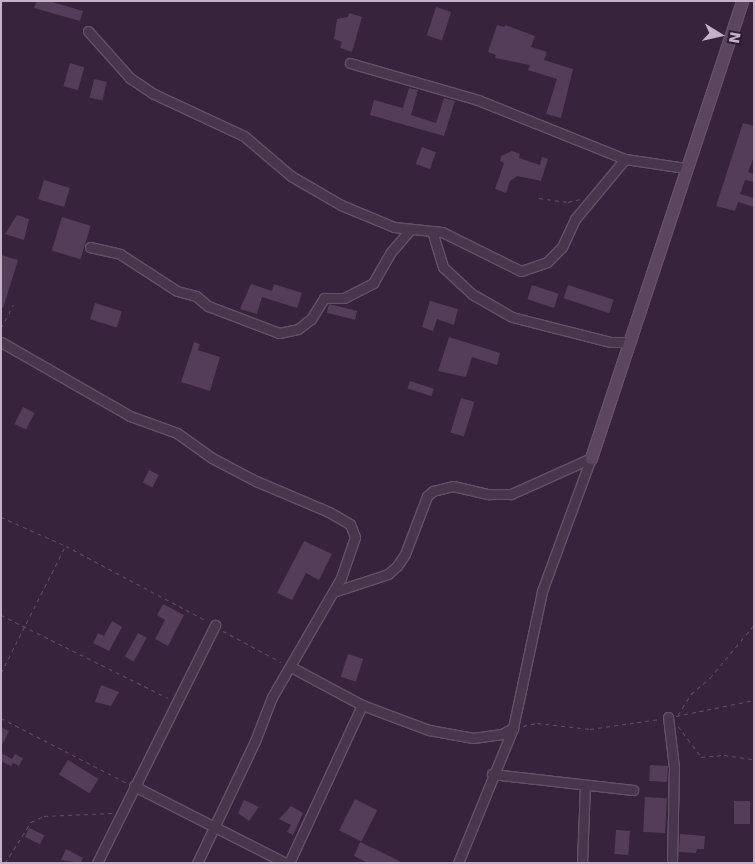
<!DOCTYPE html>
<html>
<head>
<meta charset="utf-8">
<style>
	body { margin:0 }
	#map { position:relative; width:755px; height:864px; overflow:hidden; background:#37233c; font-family:"DejaVu Sans",sans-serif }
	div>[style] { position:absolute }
	.building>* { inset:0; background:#543d59; transform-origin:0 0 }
	.path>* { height:1px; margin-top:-0.5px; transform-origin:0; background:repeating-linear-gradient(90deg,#595167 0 4px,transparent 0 8px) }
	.roads { filter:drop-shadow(1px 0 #635267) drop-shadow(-1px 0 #635267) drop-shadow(0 1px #635267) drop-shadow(0 -1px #635267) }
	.street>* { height:9px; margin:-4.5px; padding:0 4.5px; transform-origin:4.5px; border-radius:4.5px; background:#48374c }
	.secondary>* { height:11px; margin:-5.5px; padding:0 5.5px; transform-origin:5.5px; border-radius:5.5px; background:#5b455f }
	span { translate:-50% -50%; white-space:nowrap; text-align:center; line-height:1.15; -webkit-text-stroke:4px #2d1c31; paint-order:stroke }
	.frame { position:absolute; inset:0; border:2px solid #c4b3c7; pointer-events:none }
	.north { position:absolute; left:695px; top:10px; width:50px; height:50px; -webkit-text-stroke:4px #2d1c31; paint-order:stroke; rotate:100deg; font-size:14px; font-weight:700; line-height:20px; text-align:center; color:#c4b3c7 }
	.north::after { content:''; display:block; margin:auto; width:18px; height:22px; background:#c4b3c7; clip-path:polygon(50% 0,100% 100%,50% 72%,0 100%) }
</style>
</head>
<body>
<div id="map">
	<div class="building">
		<div style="clip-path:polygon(37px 1px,49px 1px,83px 11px,80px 21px,34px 8px)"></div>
		<div style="left:436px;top:7px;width:16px;height:30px;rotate:18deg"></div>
		<div style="clip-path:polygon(349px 13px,362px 17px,352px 52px,340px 48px,342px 42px,334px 39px,337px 19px,348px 17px)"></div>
		<div style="clip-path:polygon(497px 25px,504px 27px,505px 25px,535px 36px,531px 47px,547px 52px,544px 60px,573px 69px,561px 118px,546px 114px,557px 79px,528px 70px,530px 65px,495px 58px,496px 55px,488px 52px)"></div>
		<div style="left:70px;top:63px;width:15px;height:24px;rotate:16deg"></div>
		<div style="left:94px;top:79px;width:13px;height:19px;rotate:13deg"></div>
		<div style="clip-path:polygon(409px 88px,418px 90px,411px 115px,436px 123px,444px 98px,455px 101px,444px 136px,370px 115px,374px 100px,403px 108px)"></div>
		<div style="clip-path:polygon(743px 123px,754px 126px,754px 157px,748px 172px,754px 174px,754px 182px,745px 180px,740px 194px,754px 198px,754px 207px,738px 202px,735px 211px,716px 206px)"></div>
		<div style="left:422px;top:147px;width:15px;height:18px;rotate:20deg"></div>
		<div style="clip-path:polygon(512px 151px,520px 154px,519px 158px,540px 165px,542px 157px,548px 159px,541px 181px,517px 176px,510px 181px,506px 193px,495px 189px,504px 163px,500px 161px,501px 156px)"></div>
		<div style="left:44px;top:180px;width:27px;height:20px;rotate:17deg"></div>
		<div style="clip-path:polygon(17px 215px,29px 219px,24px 240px,5px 234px)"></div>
		<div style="left:62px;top:217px;width:30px;height:35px;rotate:17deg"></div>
		<div style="clip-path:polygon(1px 255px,18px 260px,3px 308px,1px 307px)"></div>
		<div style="clip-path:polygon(251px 284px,272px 291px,274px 284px,302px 293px,297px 308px,262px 297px,257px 314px,240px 309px)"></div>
		<div style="left:532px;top:285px;width:28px;height:15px;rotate:18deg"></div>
		<div style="left:568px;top:285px;width:48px;height:14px;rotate:18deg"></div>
		<div style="clip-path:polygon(430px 301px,458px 309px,454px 325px,437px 319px,433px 331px,422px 327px)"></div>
		<div style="left:95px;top:303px;width:28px;height:17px;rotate:17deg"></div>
		<div style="left:329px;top:304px;width:29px;height:9px;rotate:14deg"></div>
		<div style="clip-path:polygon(449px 337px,500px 353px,497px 365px,472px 357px,466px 377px,438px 371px)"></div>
		<div style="clip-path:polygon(194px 342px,200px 344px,198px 350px,220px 357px,210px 391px,181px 382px)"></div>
		<div style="left:410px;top:381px;width:25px;height:8px;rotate:18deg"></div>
		<div style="left:461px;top:398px;width:14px;height:36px;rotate:17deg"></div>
		<div style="left:23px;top:407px;width:13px;height:19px;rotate:27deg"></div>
		<div style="left:149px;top:470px;width:11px;height:14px;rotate:27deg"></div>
		<div style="clip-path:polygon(304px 541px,332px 554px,319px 580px,306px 573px,292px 600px,277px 593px)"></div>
		<div style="clip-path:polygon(163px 604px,184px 615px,168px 646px,155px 639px,165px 620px,157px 615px)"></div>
		<div style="clip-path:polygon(112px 621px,122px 627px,109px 651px,93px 643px,98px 633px,104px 636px)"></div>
		<div style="left:138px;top:633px;width:10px;height:27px;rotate:29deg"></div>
		<div style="left:348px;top:654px;width:16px;height:24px;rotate:18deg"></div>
		<div style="clip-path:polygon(101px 685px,119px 692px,111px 706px,95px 702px)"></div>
		<div style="clip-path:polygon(1px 727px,9px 731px,1px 747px)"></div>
		<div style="clip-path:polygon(1px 753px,12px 759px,15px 754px,23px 758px,19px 766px,13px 763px,11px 766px,1px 761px)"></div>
		<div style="left:68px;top:760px;width:36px;height:17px;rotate:32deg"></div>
		<div style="left:650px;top:765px;width:18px;height:16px;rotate:3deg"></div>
		<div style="left:645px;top:797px;width:22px;height:35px;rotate:3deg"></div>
		<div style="left:355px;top:799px;width:25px;height:35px;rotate:27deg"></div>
		<div style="clip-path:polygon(244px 800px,259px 807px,249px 821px,238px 813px)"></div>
		<div style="left:734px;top:801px;width:16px;height:23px"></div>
		<div style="clip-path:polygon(291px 806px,303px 813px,293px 835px,287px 832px,291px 825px,279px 819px)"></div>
		<div style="left:29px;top:828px;width:17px;height:10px;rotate:25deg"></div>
		<div style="left:616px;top:830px;width:14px;height:24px;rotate:4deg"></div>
		<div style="clip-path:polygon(680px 834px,705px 836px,704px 849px,697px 849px,696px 853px,679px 852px)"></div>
		<div style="clip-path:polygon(360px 842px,381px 852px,403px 863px,368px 863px,354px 856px)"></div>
		<div style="clip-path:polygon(66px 849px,83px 858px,80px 863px,61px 860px)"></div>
	</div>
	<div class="path">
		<div style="left:539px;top:198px;width:29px;rotate:8deg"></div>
		<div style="left:568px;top:202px;width:13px;rotate:-13deg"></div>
		<div style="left:1px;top:328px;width:26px;rotate:-62deg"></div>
		<div style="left:1px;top:517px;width:71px;rotate:24deg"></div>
		<div style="left:66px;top:546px;width:160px;rotate:28deg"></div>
		<div style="left:1px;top:615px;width:186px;rotate:26.4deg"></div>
		<div style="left:223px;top:631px;width:66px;rotate:28.1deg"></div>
		<div style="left:1px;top:673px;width:141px;rotate:-63.1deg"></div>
		<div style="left:678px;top:715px;width:25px;rotate:-58deg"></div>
		<div style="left:691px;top:694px;width:25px;rotate:-40deg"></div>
		<div style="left:710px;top:678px;width:69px;rotate:-50.3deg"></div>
		<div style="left:676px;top:716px;width:80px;rotate:-11.6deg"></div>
		<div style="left:1px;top:718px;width:142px;rotate:27.3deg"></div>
		<div style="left:523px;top:726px;width:14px;rotate:-12deg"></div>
		<div style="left:537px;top:723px;width:53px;rotate:6.5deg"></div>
		<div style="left:590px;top:729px;width:71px;rotate:-8.1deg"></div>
		<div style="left:678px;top:726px;width:39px;rotate:53deg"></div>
		<div style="left:701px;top:757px;width:23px;rotate:-5deg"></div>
		<div style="left:724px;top:755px;width:30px;rotate:8deg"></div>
		<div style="left:5px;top:863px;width:49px;rotate:-57.6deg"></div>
		<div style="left:31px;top:822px;width:14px;rotate:-25deg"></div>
		<div style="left:44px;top:816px;width:68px;rotate:-2.5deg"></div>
	</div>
	<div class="roads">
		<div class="street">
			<div style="left:88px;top:31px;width:63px;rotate:48.2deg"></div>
			<div style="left:130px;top:78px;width:29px;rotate:34deg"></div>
			<div style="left:154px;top:94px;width:99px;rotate:25deg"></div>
			<div style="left:244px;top:136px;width:62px;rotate:40.4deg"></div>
			<div style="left:291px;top:176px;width:58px;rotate:30.1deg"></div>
			<div style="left:341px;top:205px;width:57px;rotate:22.5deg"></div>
			<div style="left:394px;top:227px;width:48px;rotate:5.9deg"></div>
			<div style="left:442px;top:232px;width:88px;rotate:26.3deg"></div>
			<div style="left:521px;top:271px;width:28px;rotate:-19deg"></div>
			<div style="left:547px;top:262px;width:21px;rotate:-45deg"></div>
			<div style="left:562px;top:247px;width:31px;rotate:-65deg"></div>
			<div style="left:575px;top:219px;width:78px;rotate:-50.2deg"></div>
			<div style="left:350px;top:63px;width:133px;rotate:16.1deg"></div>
			<div style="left:478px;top:100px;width:158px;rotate:21.9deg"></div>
			<div style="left:625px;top:159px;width:61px;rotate:8.5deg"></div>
			<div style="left:432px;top:231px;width:38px;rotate:73deg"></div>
			<div style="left:443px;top:267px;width:40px;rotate:43deg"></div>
			<div style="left:472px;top:294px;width:46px;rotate:29.9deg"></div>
			<div style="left:512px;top:317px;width:102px;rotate:14.2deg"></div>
			<div style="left:611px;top:342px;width:19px"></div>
			<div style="left:90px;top:247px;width:31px;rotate:13deg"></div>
			<div style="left:120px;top:254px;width:68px;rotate:33deg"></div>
			<div style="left:177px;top:291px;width:20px;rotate:15deg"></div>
			<div style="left:196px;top:296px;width:16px;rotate:40deg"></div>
			<div style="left:208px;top:306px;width:76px;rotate:20.8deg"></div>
			<div style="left:279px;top:333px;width:19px;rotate:-12deg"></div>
			<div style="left:298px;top:329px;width:16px;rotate:-38deg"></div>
			<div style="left:311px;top:319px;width:25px;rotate:-58deg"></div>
			<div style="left:324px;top:298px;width:20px"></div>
			<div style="left:344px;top:298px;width:33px;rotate:-27deg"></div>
			<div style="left:373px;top:283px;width:34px;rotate:-60deg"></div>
			<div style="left:390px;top:253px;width:29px;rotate:-49deg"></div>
			<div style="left:1px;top:342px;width:149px;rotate:29.8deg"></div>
			<div style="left:130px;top:416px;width:50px;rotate:19.9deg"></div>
			<div style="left:177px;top:433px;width:43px;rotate:35.5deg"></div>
			<div style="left:212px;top:458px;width:50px;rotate:27.6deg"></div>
			<div style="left:256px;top:481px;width:79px;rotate:23deg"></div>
			<div style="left:329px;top:512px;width:24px;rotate:30deg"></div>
			<div style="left:350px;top:524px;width:14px;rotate:69deg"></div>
			<div style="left:355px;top:537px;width:43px;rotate:108.9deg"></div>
			<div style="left:341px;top:578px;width:138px;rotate:120.1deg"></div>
			<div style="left:272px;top:697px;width:47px;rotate:111.1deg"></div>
			<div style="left:255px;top:741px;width:135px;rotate:115.4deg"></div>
			<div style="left:333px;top:592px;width:58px;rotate:-18.1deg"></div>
			<div style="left:388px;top:574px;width:12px;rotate:-42deg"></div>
			<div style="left:397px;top:566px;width:14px;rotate:-56deg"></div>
			<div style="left:405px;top:554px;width:62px;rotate:-69.2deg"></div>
			<div style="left:427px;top:496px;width:8px;rotate:-40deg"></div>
			<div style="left:433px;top:491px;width:21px;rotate:-14deg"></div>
			<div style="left:453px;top:486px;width:37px;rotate:13deg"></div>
			<div style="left:489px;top:494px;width:22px"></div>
			<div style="left:511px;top:494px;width:88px;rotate:-24.2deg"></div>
			<div style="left:291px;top:667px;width:81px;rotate:28.2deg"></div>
			<div style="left:362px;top:705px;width:72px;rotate:20.5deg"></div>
			<div style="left:429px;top:730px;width:45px;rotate:10.3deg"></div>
			<div style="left:473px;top:738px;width:29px;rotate:-8deg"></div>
			<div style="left:502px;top:734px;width:13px;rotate:-29deg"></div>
			<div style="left:668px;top:717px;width:50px;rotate:83.2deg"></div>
			<div style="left:674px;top:767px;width:96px;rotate:91.2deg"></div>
			<div style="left:492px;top:774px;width:142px;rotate:6.5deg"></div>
			<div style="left:134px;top:786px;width:170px;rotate:26.9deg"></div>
			<div style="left:97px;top:863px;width:266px;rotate:-63.6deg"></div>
			<div style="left:289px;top:863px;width:174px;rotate:-65.2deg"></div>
			<div style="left:458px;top:863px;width:146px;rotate:-67.8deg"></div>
			<div style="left:513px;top:728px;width:140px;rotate:-78deg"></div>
			<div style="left:542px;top:591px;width:142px;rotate:-69.8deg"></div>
			<div style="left:582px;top:863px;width:77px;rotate:-87.8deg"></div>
		</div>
		<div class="secondary">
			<div style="left:591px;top:458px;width:481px;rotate:-71.7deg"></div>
		</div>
	</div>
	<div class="frame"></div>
	<div class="north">N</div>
</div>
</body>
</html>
